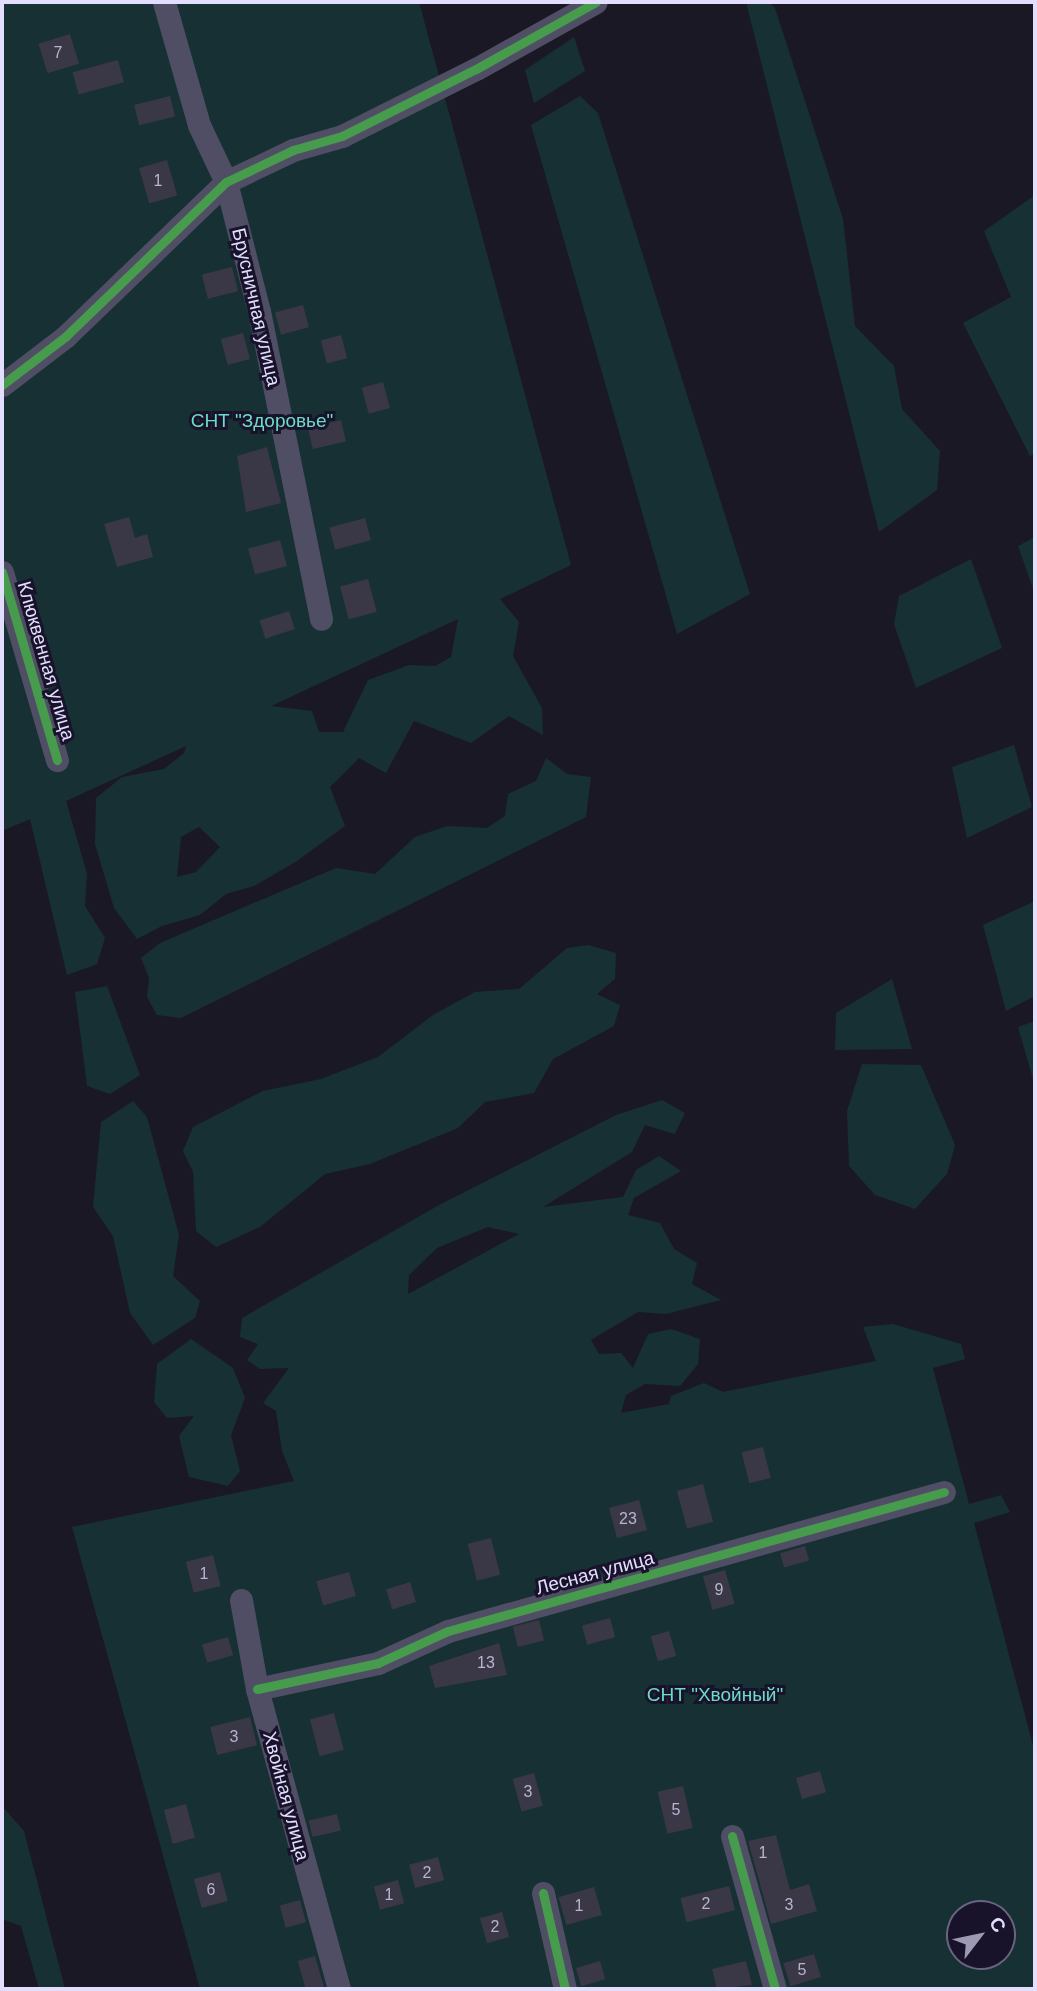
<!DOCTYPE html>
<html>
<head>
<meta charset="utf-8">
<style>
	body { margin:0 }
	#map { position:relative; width:1037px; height:1991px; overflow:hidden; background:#1b1825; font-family:Arial,sans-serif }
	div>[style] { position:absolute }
	.green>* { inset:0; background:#173033 }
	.building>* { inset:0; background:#3a3746; transform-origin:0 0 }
	.street>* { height:23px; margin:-11.5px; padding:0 11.5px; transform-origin:11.5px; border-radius:11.5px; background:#504e65 }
	.cycleway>* { height:9px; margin:-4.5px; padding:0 4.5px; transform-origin:4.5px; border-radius:4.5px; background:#469c4c }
	span { translate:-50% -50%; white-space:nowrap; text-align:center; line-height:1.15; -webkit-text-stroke:6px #18122b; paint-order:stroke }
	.number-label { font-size:16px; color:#b9b4d0 }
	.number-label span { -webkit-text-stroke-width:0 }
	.street-label { font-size:19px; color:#e3defe }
	.park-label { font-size:19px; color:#6bdcc5 }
	.frame { position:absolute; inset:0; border:4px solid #e3defe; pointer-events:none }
	.north { position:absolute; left:946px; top:1900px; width:70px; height:70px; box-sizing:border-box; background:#18122b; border:2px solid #69647f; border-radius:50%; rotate:58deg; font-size:19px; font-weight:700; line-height:28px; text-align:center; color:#e3defe }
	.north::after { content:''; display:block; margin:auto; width:24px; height:32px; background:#9d99b2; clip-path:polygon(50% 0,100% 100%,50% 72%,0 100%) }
</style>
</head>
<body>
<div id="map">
	<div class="green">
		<div style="clip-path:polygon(evenodd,2px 2px,419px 2px,571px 565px,500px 599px,519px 622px,513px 656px,542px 708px,543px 735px,509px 716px,471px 743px,414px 721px,386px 773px,359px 758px,330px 787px,345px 826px,297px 861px,254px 886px,226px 894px,200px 915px,162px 926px,137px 939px,114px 908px,95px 844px,96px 798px,122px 777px,164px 769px,184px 753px,186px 746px,66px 801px,87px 874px,85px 906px,105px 938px,97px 964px,67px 975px,30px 819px,2px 831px,2px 2px,458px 619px,451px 657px,435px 666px,409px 665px,368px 680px,343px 732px,319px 732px,312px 711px,271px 706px,458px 619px,2px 2px,199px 827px,220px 847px,196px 872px,177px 877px,181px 837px,199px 827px)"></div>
		<div style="clip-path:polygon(746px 2px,769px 2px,775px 8px,843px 219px,855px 326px,894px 366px,902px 409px,940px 451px,937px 490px,879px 532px)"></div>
		<div style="clip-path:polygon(574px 37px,585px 71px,534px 103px,525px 70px)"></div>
		<div style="clip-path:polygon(580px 96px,598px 113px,750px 594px,677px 634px,531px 125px)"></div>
		<div style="clip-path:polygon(1035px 195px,1035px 453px,1030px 456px,963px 323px,1011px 297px,984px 231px)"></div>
		<div style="clip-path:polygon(1035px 537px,1035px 594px,1018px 546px)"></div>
		<div style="clip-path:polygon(971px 559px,1002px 648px,916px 688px,894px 624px,899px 596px)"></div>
		<div style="clip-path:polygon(1014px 745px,1032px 807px,967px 838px,952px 767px)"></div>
		<div style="clip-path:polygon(546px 758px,567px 774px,591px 777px,586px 817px,181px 1018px,157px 1015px,147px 997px,149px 978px,141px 958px,160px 943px,336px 868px,375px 874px,415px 837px,447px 826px,487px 828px,505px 816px,508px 794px,536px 781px)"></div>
		<div style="clip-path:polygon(1035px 901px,1035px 996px,1006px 1011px,983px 925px)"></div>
		<div style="clip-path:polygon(588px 945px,616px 953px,615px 979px,597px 994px,620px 1005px,614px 1026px,553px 1059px,534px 1093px,485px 1102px,458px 1128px,370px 1164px,325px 1174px,260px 1227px,216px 1247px,196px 1231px,193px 1172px,183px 1151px,193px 1127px,263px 1091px,321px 1079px,378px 1057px,433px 1015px,475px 992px,519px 989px,567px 948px)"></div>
		<div style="clip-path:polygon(892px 979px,912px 1049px,835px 1050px,836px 1013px)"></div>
		<div style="clip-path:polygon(107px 986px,140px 1075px,110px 1094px,87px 1086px,75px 992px)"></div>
		<div style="clip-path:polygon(1035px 1021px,1035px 1086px,1018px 1027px)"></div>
		<div style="clip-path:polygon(862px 1064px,921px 1065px,955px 1145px,947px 1174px,915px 1209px,875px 1195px,849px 1166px,847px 1111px)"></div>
		<div style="clip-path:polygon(evenodd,662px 1100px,685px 1113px,675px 1134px,645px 1125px,632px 1152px,543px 1207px,623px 1197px,636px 1170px,659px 1156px,681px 1171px,634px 1198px,628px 1215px,660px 1223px,674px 1249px,697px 1263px,692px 1284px,721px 1300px,666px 1314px,638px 1312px,591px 1340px,599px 1354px,621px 1353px,633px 1368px,648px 1334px,671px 1329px,700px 1339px,698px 1364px,680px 1386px,645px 1384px,626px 1395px,621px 1413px,669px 1404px,671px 1396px,704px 1383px,723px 1392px,876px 1361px,863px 1327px,893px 1324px,961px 1344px,965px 1359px,933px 1368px,969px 1504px,1001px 1495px,1010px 1512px,974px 1523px,1035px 1753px,1035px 1989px,200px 1989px,72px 1527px,294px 1481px,282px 1451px,276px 1411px,263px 1403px,289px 1368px,260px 1369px,247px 1360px,258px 1344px,240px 1337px,242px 1318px,439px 1205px,616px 1115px,662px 1100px,488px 1227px,519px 1234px,408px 1294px,409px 1275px,437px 1248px,488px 1227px,662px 1100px,960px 1914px,1002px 1914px,1002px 1956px,960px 1956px,960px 1914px)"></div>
		<div style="clip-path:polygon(133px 1101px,147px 1117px,179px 1235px,173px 1276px,200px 1301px,195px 1318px,153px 1345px,130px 1313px,113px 1236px,93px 1207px,101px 1122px)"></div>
		<div style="clip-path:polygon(191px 1339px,233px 1368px,245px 1398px,231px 1435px,240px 1471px,228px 1486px,189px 1477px,179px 1436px,194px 1416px,167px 1418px,154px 1402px,157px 1364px)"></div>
		<div style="clip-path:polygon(2px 1806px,24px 1831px,65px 1989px,39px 1989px,21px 1926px,2px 1919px)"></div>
	</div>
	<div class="building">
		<div style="left:70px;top:34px;width:31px;height:33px;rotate:73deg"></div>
		<div style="left:118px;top:60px;width:23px;height:47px;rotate:75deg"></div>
		<div style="left:170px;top:96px;width:21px;height:37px;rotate:76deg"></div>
		<div style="left:167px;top:160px;width:37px;height:29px;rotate:74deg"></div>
		<div style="left:232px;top:267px;width:25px;height:31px;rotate:76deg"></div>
		<div style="left:303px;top:305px;width:23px;height:29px;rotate:75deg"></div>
		<div style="left:243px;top:333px;width:27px;height:23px;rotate:75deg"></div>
		<div style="left:341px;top:335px;width:24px;height:21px;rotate:75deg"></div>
		<div style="left:383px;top:382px;width:27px;height:22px;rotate:75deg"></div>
		<div style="left:341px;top:420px;width:22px;height:34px;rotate:77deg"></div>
		<div style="clip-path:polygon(267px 447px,281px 503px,246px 512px,237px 456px)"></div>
		<div style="clip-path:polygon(129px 517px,135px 538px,147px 534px,153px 557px,117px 567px,104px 524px)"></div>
		<div style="left:365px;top:518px;width:23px;height:37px;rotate:75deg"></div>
		<div style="left:280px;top:540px;width:27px;height:33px;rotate:75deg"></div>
		<div style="left:368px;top:579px;width:34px;height:29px;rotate:75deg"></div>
		<div style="left:289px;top:611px;width:19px;height:31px;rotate:72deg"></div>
		<div style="left:763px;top:1447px;width:32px;height:22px;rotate:76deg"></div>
		<div style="left:703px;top:1484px;width:39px;height:27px;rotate:75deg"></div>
		<div style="left:639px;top:1500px;width:31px;height:31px;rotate:75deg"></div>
		<div style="left:491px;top:1538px;width:38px;height:24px;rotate:76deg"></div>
		<div style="left:805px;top:1546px;width:15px;height:26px;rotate:74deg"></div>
		<div style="left:213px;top:1555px;width:32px;height:28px;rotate:76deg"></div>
		<div style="left:725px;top:1570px;width:35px;height:23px;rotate:74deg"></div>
		<div style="left:349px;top:1572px;width:25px;height:34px;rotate:74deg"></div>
		<div style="left:410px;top:1582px;width:21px;height:25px;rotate:73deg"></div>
		<div style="left:610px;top:1618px;width:20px;height:29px;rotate:75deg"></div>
		<div style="left:539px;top:1620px;width:21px;height:27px;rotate:76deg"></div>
		<div style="left:669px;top:1631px;width:26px;height:19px;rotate:74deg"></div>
		<div style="left:228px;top:1637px;width:19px;height:27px;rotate:74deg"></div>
		<div style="clip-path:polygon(499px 1643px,507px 1675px,435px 1688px,429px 1666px)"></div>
		<div style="left:334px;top:1713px;width:38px;height:25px;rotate:75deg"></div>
		<div style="left:250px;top:1717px;width:29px;height:41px;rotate:76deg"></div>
		<div style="left:820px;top:1771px;width:22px;height:25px;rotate:74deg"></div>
		<div style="left:534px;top:1773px;width:34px;height:22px;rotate:75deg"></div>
		<div style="left:683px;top:1786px;width:43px;height:26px;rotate:77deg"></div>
		<div style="left:186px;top:1804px;width:35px;height:23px;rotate:75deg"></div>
		<div style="left:337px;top:1814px;width:17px;height:29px;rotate:77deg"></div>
		<div style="clip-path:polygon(776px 1835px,790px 1890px,809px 1884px,817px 1911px,771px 1924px,748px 1841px)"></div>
		<div style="left:438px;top:1857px;width:24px;height:30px;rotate:75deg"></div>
		<div style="left:220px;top:1872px;width:30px;height:27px;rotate:75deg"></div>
		<div style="left:398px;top:1880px;width:24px;height:25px;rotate:75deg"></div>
		<div style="left:729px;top:1886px;width:25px;height:50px;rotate:76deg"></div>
		<div style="left:594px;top:1887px;width:29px;height:37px;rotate:74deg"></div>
		<div style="left:300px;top:1900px;width:23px;height:21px;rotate:75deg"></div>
		<div style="left:502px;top:1912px;width:26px;height:23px;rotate:74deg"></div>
		<div style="left:814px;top:1954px;width:24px;height:32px;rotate:73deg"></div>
		<div style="left:315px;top:1956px;width:33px;height:18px;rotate:74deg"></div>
		<div style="left:600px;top:1961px;width:19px;height:25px;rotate:74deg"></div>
		<div style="clip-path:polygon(746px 1961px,752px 1985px,717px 1989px,712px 1969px)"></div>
	</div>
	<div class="street">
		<div style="left:164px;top:2px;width:128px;rotate:74.1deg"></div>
		<div style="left:199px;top:125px;width:63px;rotate:64.7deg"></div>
		<div style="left:226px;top:182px;width:133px;rotate:75.7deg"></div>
		<div style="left:259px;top:311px;width:314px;rotate:78.6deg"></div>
		<div style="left:2px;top:385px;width:81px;rotate:-37.4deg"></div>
		<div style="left:66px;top:336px;width:222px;rotate:-43.9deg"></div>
		<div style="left:226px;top:182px;width:74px;rotate:-25.5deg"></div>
		<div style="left:293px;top:150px;width:51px;rotate:-15.9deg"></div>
		<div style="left:342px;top:136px;width:150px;rotate:-26.6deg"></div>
		<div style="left:476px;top:69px;width:137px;rotate:-29.2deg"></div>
		<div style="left:2px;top:572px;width:196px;rotate:73.7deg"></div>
		<div style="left:241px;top:1600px;width:90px;rotate:79.8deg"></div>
		<div style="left:257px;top:1689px;width:311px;rotate:74.7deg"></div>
		<div style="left:257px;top:1689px;width:124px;rotate:-12.1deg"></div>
		<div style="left:378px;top:1663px;width:77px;rotate:-24.6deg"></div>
		<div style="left:448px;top:1631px;width:515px;rotate:-15.66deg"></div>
		<div style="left:732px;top:1836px;width:159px;rotate:74.3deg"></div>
		<div style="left:543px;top:1893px;width:98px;rotate:77.1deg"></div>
	</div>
	<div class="cycleway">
		<div style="left:2px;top:385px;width:81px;rotate:-37.4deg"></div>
		<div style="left:66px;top:336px;width:222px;rotate:-43.9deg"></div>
		<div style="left:226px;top:182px;width:74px;rotate:-25.5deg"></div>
		<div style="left:293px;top:150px;width:51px;rotate:-15.9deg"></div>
		<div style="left:342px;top:136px;width:150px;rotate:-26.6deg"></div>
		<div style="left:476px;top:69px;width:137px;rotate:-29.2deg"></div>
		<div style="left:2px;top:572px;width:196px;rotate:73.7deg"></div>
		<div style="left:257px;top:1689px;width:124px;rotate:-12.1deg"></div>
		<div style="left:378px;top:1663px;width:77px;rotate:-24.6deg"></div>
		<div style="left:448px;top:1631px;width:515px;rotate:-15.66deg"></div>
		<div style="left:732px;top:1836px;width:159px;rotate:74.3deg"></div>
		<div style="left:543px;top:1893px;width:98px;rotate:77.1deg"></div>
	</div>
	<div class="number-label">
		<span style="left:58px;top:53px">7</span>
		<span style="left:158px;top:181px">1</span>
		<span style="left:628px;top:1519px">23</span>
		<span style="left:204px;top:1574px">1</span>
		<span style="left:719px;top:1590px">9</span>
		<span style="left:486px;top:1663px">13</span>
		<span style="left:234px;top:1737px">3</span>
		<span style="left:528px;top:1792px">3</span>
		<span style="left:676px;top:1810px">5</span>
		<span style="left:763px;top:1853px">1</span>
		<span style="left:427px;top:1873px">2</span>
		<span style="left:211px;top:1890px">6</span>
		<span style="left:389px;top:1895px">1</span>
		<span style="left:706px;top:1904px">2</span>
		<span style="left:789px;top:1905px">3</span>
		<span style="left:579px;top:1906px">1</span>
		<span style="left:495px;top:1927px">2</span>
		<span style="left:802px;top:1970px">5</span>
	</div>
	<div class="street-label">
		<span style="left:256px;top:307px;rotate:77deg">Брусничная улица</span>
		<span style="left:46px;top:661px;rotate:74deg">Клюквенная улица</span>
		<span style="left:595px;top:1573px;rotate:-15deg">Лесная улица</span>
		<span style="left:286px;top:1796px;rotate:75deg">Хвойная улица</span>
	</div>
	<div class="park-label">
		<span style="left:262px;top:421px">СНТ "Здоровье"</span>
		<span style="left:715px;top:1695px">СНТ "Хвойный"</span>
	</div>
	<div class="frame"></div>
	<div class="north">С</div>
</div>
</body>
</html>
